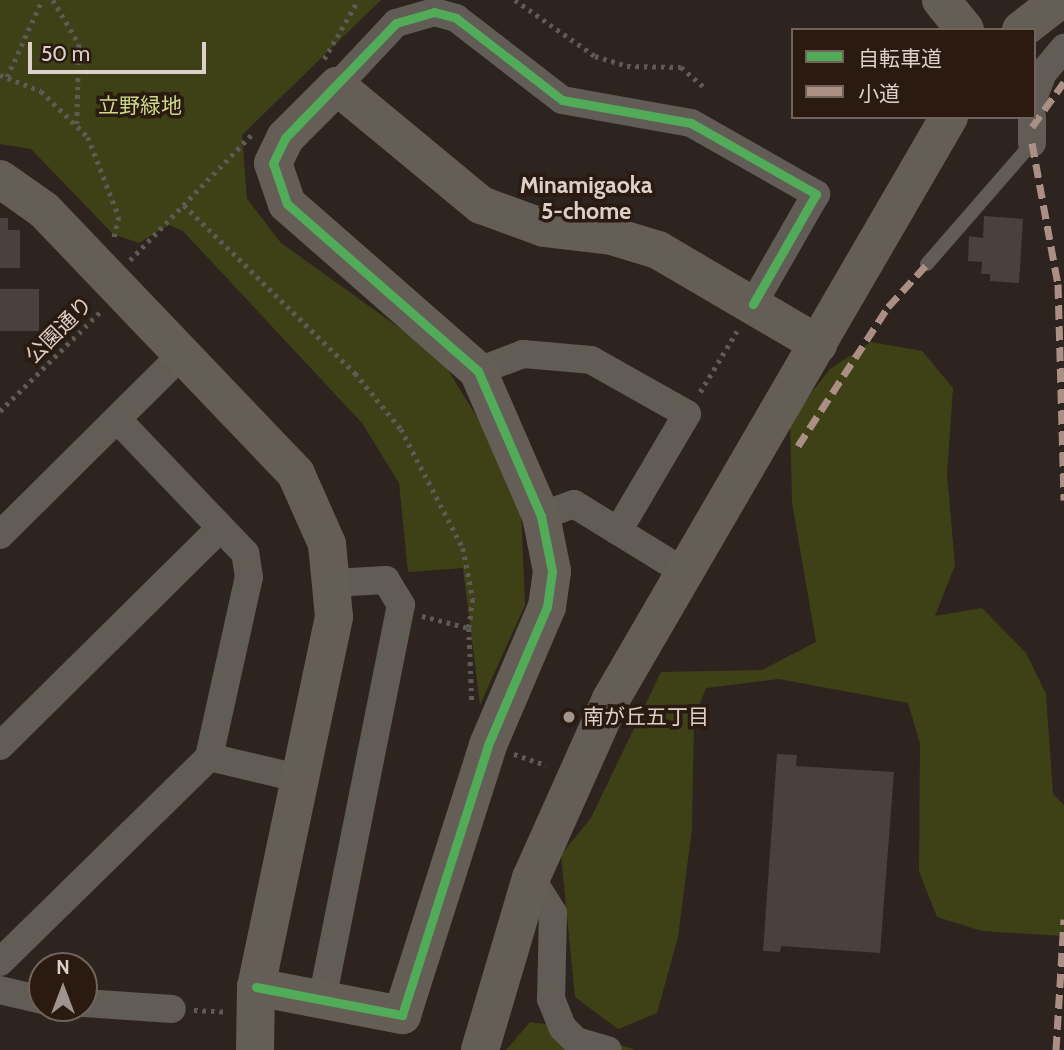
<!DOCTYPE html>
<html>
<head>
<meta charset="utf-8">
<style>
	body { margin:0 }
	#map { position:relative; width:1064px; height:1050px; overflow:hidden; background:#2e241f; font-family:Cabin,"Noto Sans JP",sans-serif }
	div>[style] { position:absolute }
	.green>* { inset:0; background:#3e4116 }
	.building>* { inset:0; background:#4a413e; transform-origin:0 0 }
	.path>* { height:4.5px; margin-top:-2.25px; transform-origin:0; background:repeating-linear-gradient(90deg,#5e5a55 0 3.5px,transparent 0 8.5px) }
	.lane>* { height:14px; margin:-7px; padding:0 7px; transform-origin:7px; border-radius:7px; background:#615c55 }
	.street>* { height:28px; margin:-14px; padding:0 14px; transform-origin:14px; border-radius:14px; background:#615c55 }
	.secondary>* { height:38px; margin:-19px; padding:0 19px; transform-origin:19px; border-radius:19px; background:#645e56 }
	.quiet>* { height:7px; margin-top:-3.5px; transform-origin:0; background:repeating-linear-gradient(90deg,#ac8f84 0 14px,transparent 0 21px) }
	.cycleway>* { height:9px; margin:-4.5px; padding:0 4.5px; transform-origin:4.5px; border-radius:4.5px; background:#51ab58 }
	.dots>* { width:19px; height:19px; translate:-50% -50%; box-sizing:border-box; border:4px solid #2a1a10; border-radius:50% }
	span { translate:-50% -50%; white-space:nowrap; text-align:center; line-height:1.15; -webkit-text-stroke:7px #2a1a10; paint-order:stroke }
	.park-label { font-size:21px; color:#ccd98a }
	.street-label { font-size:21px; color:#dcd1ca }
	.poi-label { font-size:21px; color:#dcd1ca }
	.left { translate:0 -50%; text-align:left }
	.neighbourhood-label { font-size:23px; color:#dcd1ca; font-weight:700 }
	.legend { position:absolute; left:791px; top:28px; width:245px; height:91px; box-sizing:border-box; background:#2a1a10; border:2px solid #71635a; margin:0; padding:9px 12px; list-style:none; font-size:21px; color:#dcd1ca }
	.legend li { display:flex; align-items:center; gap:14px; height:35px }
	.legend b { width:35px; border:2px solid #71635a }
	.north { position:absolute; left:28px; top:952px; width:70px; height:70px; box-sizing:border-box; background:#2a1a10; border:2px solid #71635a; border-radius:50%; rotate:0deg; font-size:19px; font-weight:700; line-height:28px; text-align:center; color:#dcd1ca }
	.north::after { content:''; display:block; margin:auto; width:24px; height:32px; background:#9f948e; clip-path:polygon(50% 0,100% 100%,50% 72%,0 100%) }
	.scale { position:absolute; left:28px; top:42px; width:178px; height:32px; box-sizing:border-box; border:4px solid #dcd1ca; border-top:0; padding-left:9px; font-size:21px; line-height:24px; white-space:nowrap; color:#dcd1ca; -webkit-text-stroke:5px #2a1a10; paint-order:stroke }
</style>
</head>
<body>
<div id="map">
	<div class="green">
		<div style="clip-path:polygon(0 0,381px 0,242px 135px,247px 199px,281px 243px,440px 357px,520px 487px,525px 605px,480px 705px,463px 568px,408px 572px,399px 483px,362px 423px,183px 231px,169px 225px,139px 243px,113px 234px,31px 149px,0 144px)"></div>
		<div style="clip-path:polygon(871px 342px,922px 351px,953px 388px,947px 475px,955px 565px,935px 616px,982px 608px,1026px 653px,1046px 694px,1053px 794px,1064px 805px,1064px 936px,982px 931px,937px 917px,919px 871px,920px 743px,908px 703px,779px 679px,706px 688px,694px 719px,692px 828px,678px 937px,657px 1013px,618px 1029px,575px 997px,561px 855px,591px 818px,661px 672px,762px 670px,816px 642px,792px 502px,790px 420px,830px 369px)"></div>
		<div style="clip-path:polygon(530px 1022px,559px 1026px,636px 1050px,506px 1050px)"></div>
	</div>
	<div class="building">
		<div style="clip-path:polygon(984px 216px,1023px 219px,1019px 283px,990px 281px,990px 274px,981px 274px,982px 262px,968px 261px,969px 236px,983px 238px)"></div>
		<div style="clip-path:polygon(0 218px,8px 218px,8px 230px,20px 230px,20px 268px,0 268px)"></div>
		<div style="left:0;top:289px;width:39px;height:42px"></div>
		<div style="clip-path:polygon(777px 754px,797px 755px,796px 766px,894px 772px,880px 953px,781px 946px,780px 952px,763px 951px)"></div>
	</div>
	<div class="path">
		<div style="left:53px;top:0;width:51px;rotate:59.4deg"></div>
		<div style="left:79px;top:44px;width:82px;rotate:91.4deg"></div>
		<div style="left:515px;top:0;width:98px;rotate:35deg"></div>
		<div style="left:595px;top:56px;width:34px;rotate:17deg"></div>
		<div style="left:627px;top:66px;width:54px;rotate:1.1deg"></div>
		<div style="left:681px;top:67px;width:30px;rotate:41deg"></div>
		<div style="left:324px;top:59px;width:68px;rotate:-60deg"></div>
		<div style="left:0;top:75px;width:44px;rotate:21.3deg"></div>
		<div style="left:41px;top:91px;width:66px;rotate:44.4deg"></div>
		<div style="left:88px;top:137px;width:86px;rotate:68.8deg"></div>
		<div style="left:119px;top:217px;width:23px;rotate:103deg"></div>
		<div style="left:7px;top:77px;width:85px;rotate:-65.6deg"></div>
		<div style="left:184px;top:205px;width:240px;rotate:44.5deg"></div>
		<div style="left:355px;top:373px;width:72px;rotate:50.6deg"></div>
		<div style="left:401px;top:429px;width:134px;rotate:62.5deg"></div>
		<div style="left:463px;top:548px;width:52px;rotate:78.9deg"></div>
		<div style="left:473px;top:599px;width:29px;rotate:98deg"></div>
		<div style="left:130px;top:260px;width:174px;rotate:-45.9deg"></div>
		<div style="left:700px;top:392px;width:71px;rotate:-58.8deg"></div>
		<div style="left:0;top:411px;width:142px;rotate:-44.7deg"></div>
		<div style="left:422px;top:616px;width:49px;rotate:14.3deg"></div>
		<div style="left:469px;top:628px;width:76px;rotate:87.7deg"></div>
		<div style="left:514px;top:754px;width:34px;rotate:19deg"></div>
		<div style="left:194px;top:1010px;width:34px;rotate:3deg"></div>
	</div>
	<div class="lane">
		<div style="left:927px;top:264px;width:160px;rotate:-49deg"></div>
	</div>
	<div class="street">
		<div style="left:337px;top:86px;width:86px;rotate:-46.9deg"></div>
		<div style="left:396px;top:23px;width:40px;rotate:-16deg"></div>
		<div style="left:434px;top:12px;width:23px;rotate:15deg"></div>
		<div style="left:456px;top:18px;width:134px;rotate:37.7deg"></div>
		<div style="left:562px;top:100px;width:131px;rotate:10.1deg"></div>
		<div style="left:691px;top:123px;width:144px;rotate:29.6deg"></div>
		<div style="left:816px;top:194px;width:127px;rotate:119.8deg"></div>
		<div style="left:1034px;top:96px;width:25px;rotate:-69deg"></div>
		<div style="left:1043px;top:73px;width:33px;rotate:-50deg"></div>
		<div style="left:1032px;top:117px;width:26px;rotate:90deg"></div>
		<div style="left:478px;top:371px;width:48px;rotate:-20.7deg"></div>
		<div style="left:523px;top:354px;width:68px;rotate:5deg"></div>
		<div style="left:591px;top:360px;width:110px;rotate:29.4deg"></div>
		<div style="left:687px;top:414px;width:136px;rotate:120.5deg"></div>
		<div style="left:541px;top:516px;width:35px;rotate:-20deg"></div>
		<div style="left:574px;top:504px;width:128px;rotate:31.6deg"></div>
		<div style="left:0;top:535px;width:258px;rotate:-44.8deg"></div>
		<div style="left:0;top:746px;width:310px;rotate:-44.7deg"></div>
		<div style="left:209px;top:757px;width:91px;rotate:13.3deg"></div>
		<div style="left:531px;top:878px;width:41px;rotate:57.8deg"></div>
		<div style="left:553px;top:913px;width:86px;rotate:91.3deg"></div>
		<div style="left:551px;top:999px;width:31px;rotate:68deg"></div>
		<div style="left:563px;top:1028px;width:18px;rotate:45deg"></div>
		<div style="left:576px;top:1041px;width:33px;rotate:16deg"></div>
		<div style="left:0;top:962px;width:293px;rotate:-44.4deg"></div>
		<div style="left:209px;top:757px;width:184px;rotate:-77.5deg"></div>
		<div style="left:249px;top:577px;width:24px;rotate:-99deg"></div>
		<div style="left:245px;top:553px;width:185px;rotate:-133.7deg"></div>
		<div style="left:0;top:990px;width:43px;rotate:13.4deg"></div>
		<div style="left:322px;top:1000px;width:403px;rotate:-78.7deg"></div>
		<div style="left:401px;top:605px;width:29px;rotate:-121deg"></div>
		<div style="left:386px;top:580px;width:54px;rotate:176.8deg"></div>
		<div style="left:84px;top:1003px;width:88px;rotate:3.9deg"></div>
	</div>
	<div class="secondary">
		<div style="left:941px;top:0;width:38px;rotate:51deg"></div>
		<div style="left:1021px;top:30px;width:49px;rotate:-37.6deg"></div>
		<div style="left:0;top:179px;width:54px;rotate:35.2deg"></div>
		<div style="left:44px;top:210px;width:365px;rotate:46.3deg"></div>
		<div style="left:296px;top:474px;width:77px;rotate:66.1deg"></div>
		<div style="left:327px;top:544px;width:73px;rotate:84.5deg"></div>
		<div style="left:334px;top:617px;width:378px;rotate:101.9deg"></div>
		<div style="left:256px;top:987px;width:63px;rotate:90.9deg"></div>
		<div style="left:256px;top:987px;width:149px;rotate:10.9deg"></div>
		<div style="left:402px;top:1015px;width:283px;rotate:-72.3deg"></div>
		<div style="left:488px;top:745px;width:150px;rotate:-66.9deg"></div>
		<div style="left:547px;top:607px;width:36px;rotate:-82deg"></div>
		<div style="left:552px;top:571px;width:56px;rotate:-101.3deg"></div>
		<div style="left:541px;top:516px;width:158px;rotate:-113.5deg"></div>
		<div style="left:478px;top:371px;width:254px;rotate:-138.8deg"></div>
		<div style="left:287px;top:204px;width:43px;rotate:-108.9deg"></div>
		<div style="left:273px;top:163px;width:28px;rotate:-64deg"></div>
		<div style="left:285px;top:138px;width:74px;rotate:-45deg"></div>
		<div style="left:337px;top:86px;width:187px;rotate:39.6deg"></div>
		<div style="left:481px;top:205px;width:67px;rotate:20.1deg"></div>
		<div style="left:544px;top:228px;width:68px;rotate:6.7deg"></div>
		<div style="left:612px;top:236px;width:48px;rotate:16.9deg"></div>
		<div style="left:658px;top:250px;width:186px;rotate:30.4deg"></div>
		<div style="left:480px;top:1050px;width:179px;rotate:-73.5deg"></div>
		<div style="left:531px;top:878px;width:196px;rotate:-65.9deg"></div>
		<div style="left:611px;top:699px;width:673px;rotate:-59.85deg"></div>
	</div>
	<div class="quiet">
		<div style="left:1032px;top:127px;width:55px;rotate:-54.6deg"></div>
		<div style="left:1032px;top:143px;width:143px;rotate:79.6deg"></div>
		<div style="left:1058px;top:284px;width:216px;rotate:88.4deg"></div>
		<div style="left:798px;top:446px;width:166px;rotate:-57.1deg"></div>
		<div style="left:888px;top:307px;width:58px;rotate:-47.8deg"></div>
		<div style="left:1056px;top:1050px;width:131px;rotate:-86.5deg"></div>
	</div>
	<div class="cycleway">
		<div style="left:256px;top:987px;width:149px;rotate:10.9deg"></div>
		<div style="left:402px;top:1015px;width:283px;rotate:-72.3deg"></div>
		<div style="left:488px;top:745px;width:150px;rotate:-66.9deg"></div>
		<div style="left:547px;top:607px;width:36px;rotate:-82deg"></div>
		<div style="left:552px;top:571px;width:56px;rotate:-101.3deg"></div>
		<div style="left:541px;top:516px;width:158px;rotate:-113.5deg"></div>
		<div style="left:478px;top:371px;width:254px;rotate:-138.8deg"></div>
		<div style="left:287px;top:204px;width:43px;rotate:-108.9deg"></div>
		<div style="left:273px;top:163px;width:28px;rotate:-64deg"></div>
		<div style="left:285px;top:138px;width:160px;rotate:-46deg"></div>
		<div style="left:396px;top:23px;width:40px;rotate:-16deg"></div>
		<div style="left:434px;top:12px;width:23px;rotate:15deg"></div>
		<div style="left:456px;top:18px;width:134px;rotate:37.7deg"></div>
		<div style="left:562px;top:100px;width:131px;rotate:10.1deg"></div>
		<div style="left:691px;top:123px;width:144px;rotate:29.6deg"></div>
		<div style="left:816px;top:194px;width:127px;rotate:119.8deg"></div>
	</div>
	<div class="dots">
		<div style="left:569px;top:717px;background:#9f948e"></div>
	</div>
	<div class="park-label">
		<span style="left:140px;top:106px">立野緑地</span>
	</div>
	<div class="street-label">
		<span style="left:59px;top:330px;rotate:-45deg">公園通り</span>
	</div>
	<div class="poi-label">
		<span class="left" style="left:583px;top:717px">南が丘五丁目</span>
	</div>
	<div class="neighbourhood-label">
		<span style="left:586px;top:198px">Minamigaoka<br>5-chome</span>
	</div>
	<ul class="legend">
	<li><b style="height:9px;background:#51ab58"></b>自転車道</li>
	<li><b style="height:9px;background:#ac8f84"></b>小道</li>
	</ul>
	<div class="north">N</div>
	<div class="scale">50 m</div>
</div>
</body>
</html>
